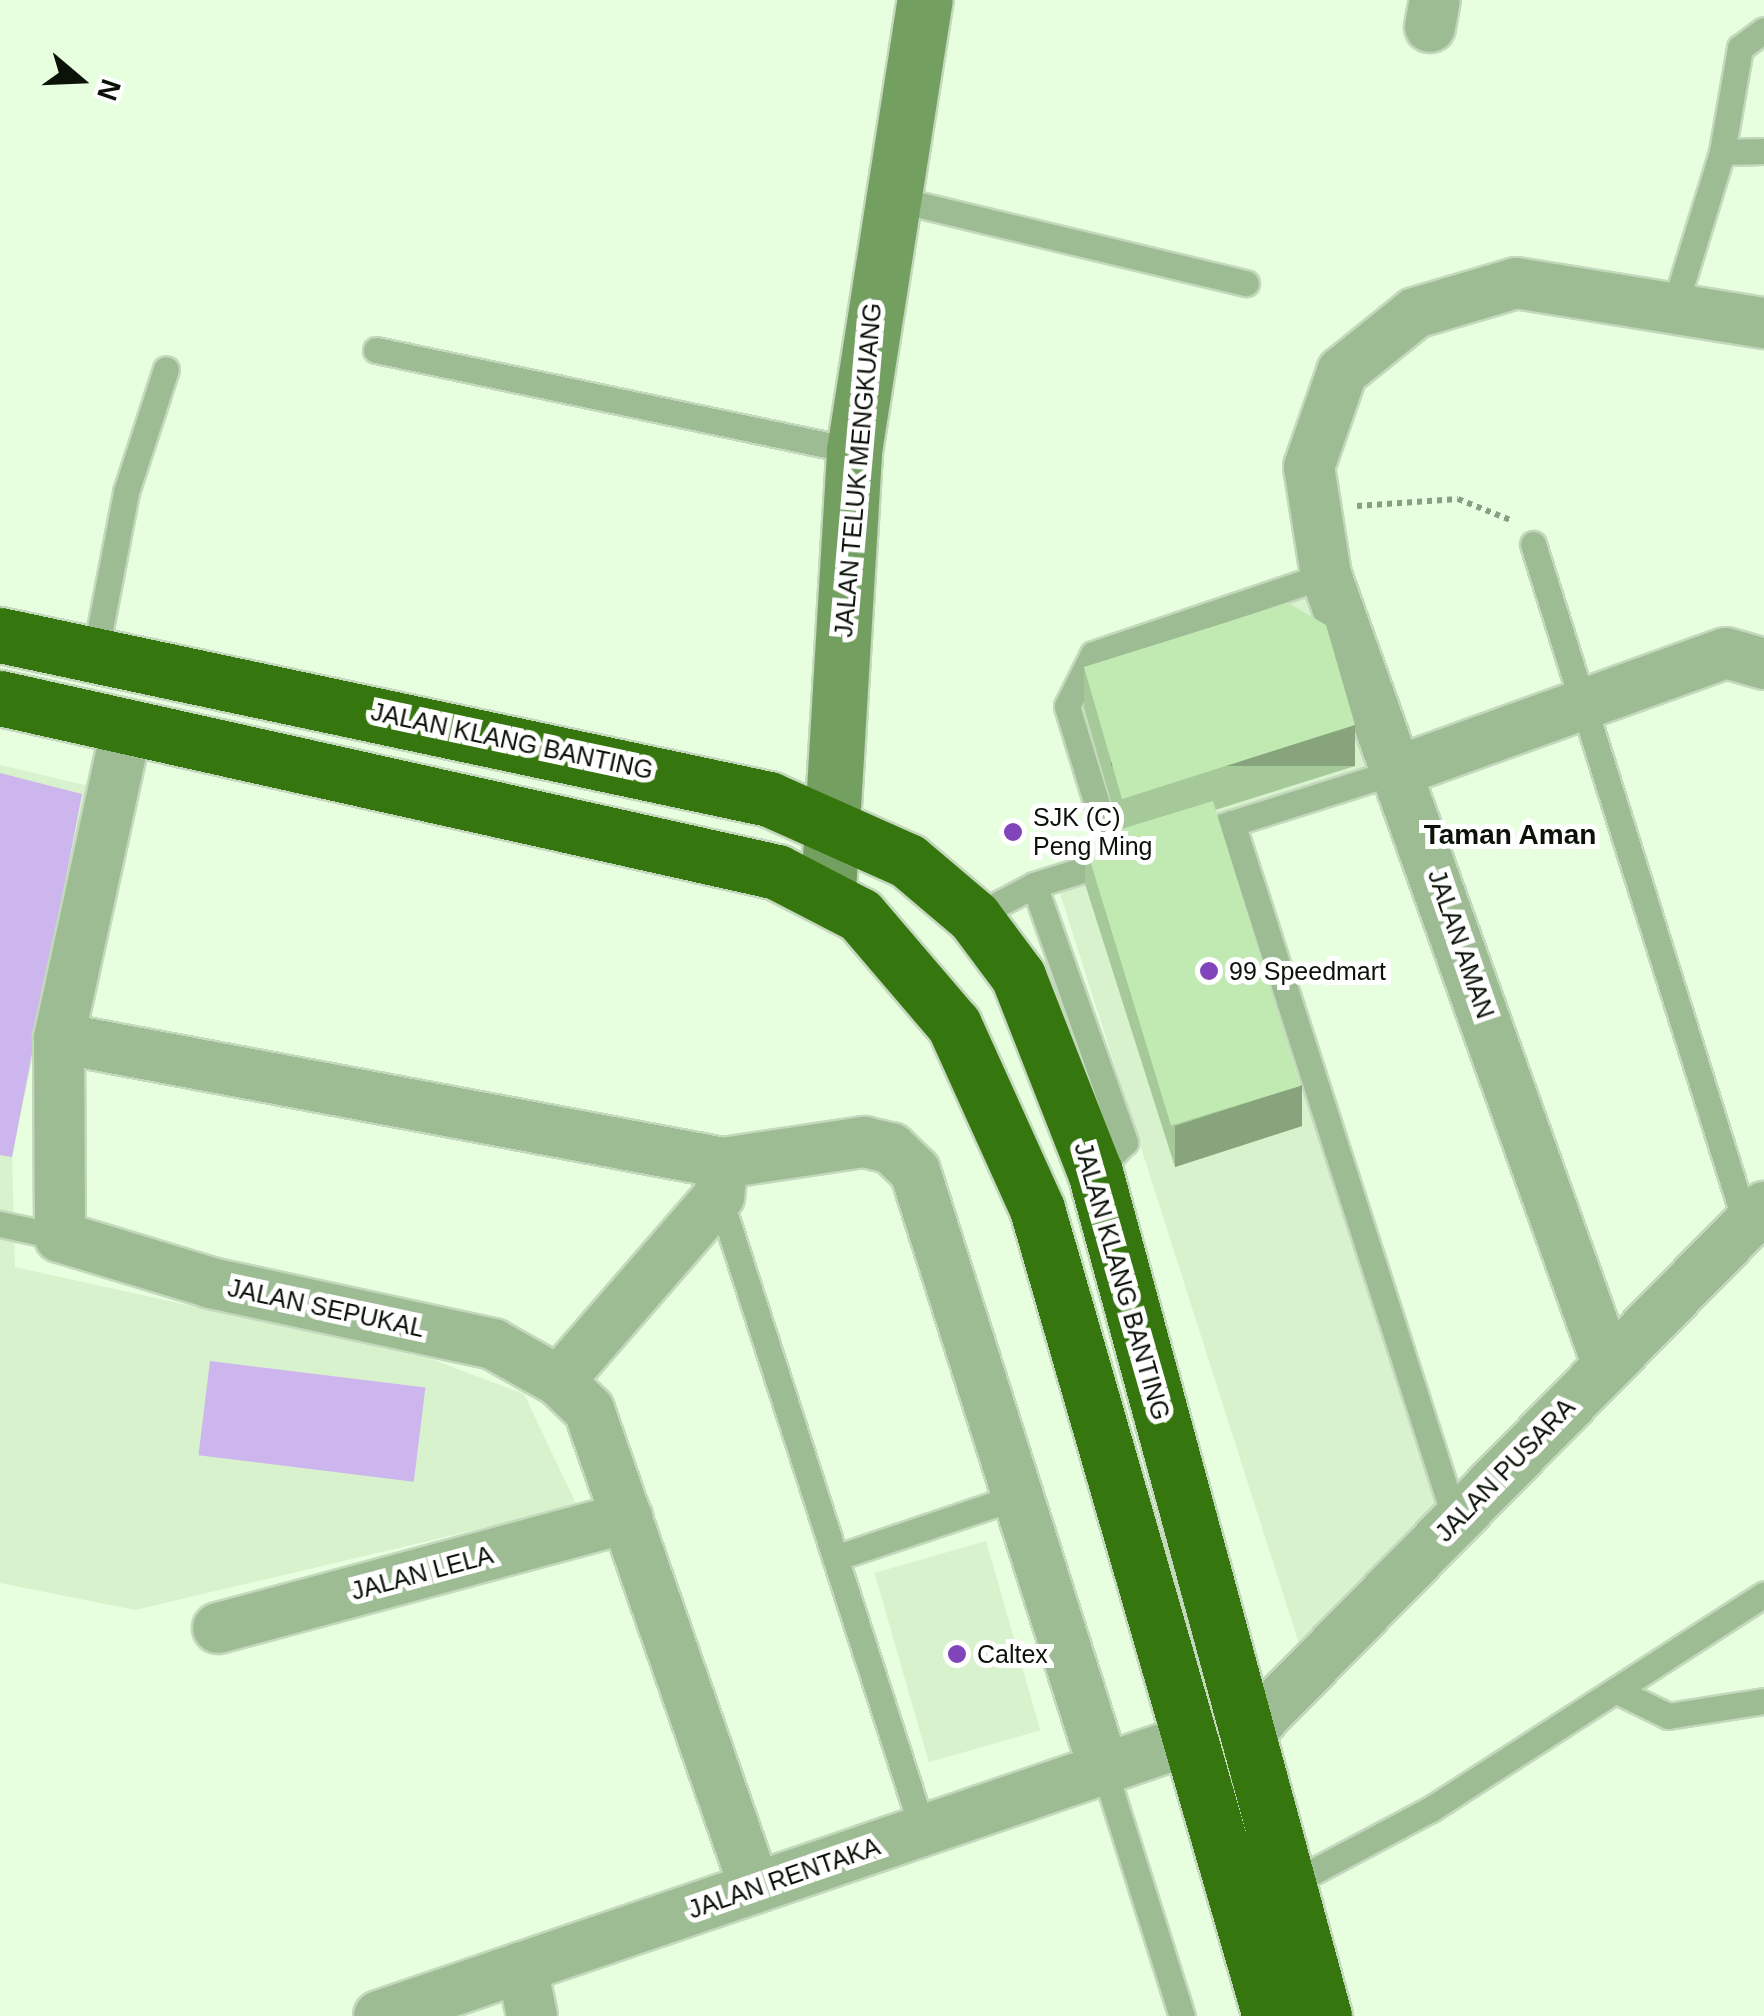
<!DOCTYPE html>
<html>
<head>
<meta charset="utf-8">
<style>
	body { margin:0 }
	#map { position:relative; width:1764px; height:2016px; overflow:hidden; background:#e7fedf; font-family:Arial,sans-serif }
	div>[style] { position:absolute }
	.built>* { inset:0; background:#d8f2ce; transform-origin:0 0 }
	.green>* { inset:0; background:#cdb5ed; transform-origin:0 0 }
	.path>* { height:6px; margin-top:-3px; transform-origin:0; background:repeating-linear-gradient(90deg,#8c9d86 0 5px,transparent 0 10px) }
	.roads { filter:drop-shadow(2px 0 #c4d8bd) drop-shadow(-2px 0 #c4d8bd) drop-shadow(0 2px #c4d8bd) drop-shadow(0 -2px #c4d8bd) }
	.lane>* { height:25px; margin:-12.5px; padding:0 12.5px; transform-origin:12.5px; border-radius:12.5px; background:#9ebc93 }
	.street>* { height:50px; margin:-25px; padding:0 25px; transform-origin:25px; border-radius:25px; background:#9ebc93 }
	.secondary>* { height:55px; margin:-27.5px; padding:0 27.5px; transform-origin:27.5px; border-radius:27.5px; background:#739f61 }
	.highway>* { height:55px; margin:-27.5px; padding:0 27.5px; transform-origin:27.5px; border-radius:27.5px; background:#35760e }
	.wall>* { inset:0; background:#a6c999 }
	.shaded-wall>* { inset:0; background:#87a47d; transform-origin:0 0 }
	.building>* { inset:0; background:#c1eab2; transform-origin:0 0 }
	.dots>* { width:28px; height:28px; translate:-50% -50%; box-sizing:border-box; border:5px solid #fff; border-radius:50% }
	span { translate:-50% -50%; white-space:nowrap; text-align:center; line-height:1.15; -webkit-text-stroke:10px #fff; paint-order:stroke }
	.street-label { font-size:25px; color:#0b1208 }
	.poi-label { font-size:25px; color:#0b1208 }
	.left { translate:0 -50%; text-align:left }
	.neighbourhood-label { font-size:28px; color:#0b1208; font-weight:700 }
	.north { position:absolute; left:30px; top:30px; width:100px; height:100px; -webkit-text-stroke:8px #fff; paint-order:stroke; rotate:109deg; font-size:28px; font-weight:700; line-height:40px; text-align:center; color:#0b1208 }
	.north::after { content:''; display:block; margin:auto; width:35px; height:45px; background:#0b1208; clip-path:polygon(50% 0,100% 100%,50% 72%,0 100%) }
</style>
</head>
<body>
<div id="map">
	<div class="built">
		<div style="clip-path:polygon(1316px 591px,1384px 762px,1219px 817px,1440px 1513px,1302px 1653px,1058px 887px,1124px 865px,1078px 710px,1097px 662px)"></div>
		<div style="clip-path:polygon(0 765px,89px 786px,12px 1157px,15px 1267px,431px 1359px,524px 1394px,577px 1506px,135px 1610px,0 1583px)"></div>
		<div style="left:986px;top:1541px;width:197px;height:116px;rotate:74deg"></div>
	</div>
	<div class="green">
		<div style="clip-path:polygon(0 773px,82px 794px,12px 1157px,0 1155px)"></div>
		<div style="left:210px;top:1361px;width:217px;height:95px;rotate:7deg"></div>
	</div>
	<div class="path">
		<div style="left:1357px;top:506px;width:101px;rotate:-4deg"></div>
		<div style="left:1458px;top:499px;width:59px;rotate:21.8deg"></div>
	</div>
	<div class="roads">
		<div class="lane">
			<div style="left:1722px;top:152px;width:42px;rotate:-1.4deg"></div>
			<div style="left:891px;top:198px;width:365px;rotate:13.5deg"></div>
			<div style="left:1675px;top:305px;width:160px;rotate:-72.9deg"></div>
			<div style="left:1722px;top:152px;width:106px;rotate:-80.2deg"></div>
			<div style="left:1740px;top:48px;width:30px;rotate:-37deg"></div>
			<div style="left:376px;top:350px;width:489px;rotate:11.9deg"></div>
			<div style="left:1533px;top:544px;width:713px;rotate:72.61deg"></div>
			<div style="left:95px;top:655px;width:166px;rotate:-79.2deg"></div>
			<div style="left:126px;top:492px;width:129px;rotate:-72deg"></div>
			<div style="left:1232px;top:823px;width:734px;rotate:72.23deg"></div>
			<div style="left:1220px;top:827px;width:190px;rotate:-17.5deg"></div>
			<div style="left:1114px;top:860px;width:161px;rotate:-107deg"></div>
			<div style="left:1067px;top:706px;width:58px;rotate:-63.4deg"></div>
			<div style="left:1093px;top:654px;width:246px;rotate:-18.7deg"></div>
			<div style="left:1034px;top:885px;width:273px;rotate:70.5deg"></div>
			<div style="left:1125px;top:1142px;width:42px;rotate:135deg"></div>
			<div style="left:974px;top:917px;width:68px;rotate:-28.1deg"></div>
			<div style="left:1034px;top:885px;width:85px;rotate:-17.2deg"></div>
			<div style="left:719px;top:1196px;width:667px;rotate:72.19deg"></div>
			<div style="left:0;top:1224px;width:61px;rotate:12.2deg"></div>
			<div style="left:835px;top:1558px;width:194px;rotate:-18.6deg"></div>
			<div style="left:1617px;top:1691px;width:57px;rotate:26.1deg"></div>
			<div style="left:1668px;top:1716px;width:97px;rotate:-8.9deg"></div>
			<div style="left:1104px;top:1769px;width:259px;rotate:72.5deg"></div>
			<div style="left:1284px;top:1887px;width:166px;rotate:-28deg"></div>
			<div style="left:1431px;top:1809px;width:396px;rotate:-32.8deg"></div>
		</div>
		<div class="street">
			<div style="left:1430px;top:27px;width:27px;rotate:-80deg"></div>
			<div style="left:127px;top:726px;width:319px;rotate:102.3deg"></div>
			<div style="left:59px;top:1038px;width:199px;rotate:89.7deg"></div>
			<div style="left:60px;top:1237px;width:158px;rotate:16.9deg"></div>
			<div style="left:211px;top:1283px;width:289px;rotate:12.2deg"></div>
			<div style="left:493px;top:1344px;width:76px;rotate:29.3deg"></div>
			<div style="left:559px;top:1381px;width:42px;rotate:44deg"></div>
			<div style="left:589px;top:1410px;width:506px;rotate:70.85deg"></div>
			<div style="left:1401px;top:770px;width:345px;rotate:-19.8deg"></div>
			<div style="left:1726px;top:653px;width:40px;rotate:16deg"></div>
			<div style="left:59px;top:1038px;width:676px;rotate:10.66deg"></div>
			<div style="left:1607px;top:1363px;width:837px;rotate:-109.63deg"></div>
			<div style="left:1326px;top:575px;width:109px;rotate:-98.9deg"></div>
			<div style="left:1309px;top:467px;width:101px;rotate:-70.8deg"></div>
			<div style="left:1342px;top:372px;width:94px;rotate:-38.9deg"></div>
			<div style="left:1415px;top:313px;width:105px;rotate:-16.5deg"></div>
			<div style="left:1516px;top:283px;width:251px;rotate:9.2deg"></div>
			<div style="left:559px;top:1381px;width:245px;rotate:-49.1deg"></div>
			<div style="left:719px;top:1196px;width:33px;rotate:-83deg"></div>
			<div style="left:723px;top:1163px;width:143px;rotate:-8.5deg"></div>
			<div style="left:864px;top:1142px;width:28px;rotate:13deg"></div>
			<div style="left:891px;top:1148px;width:33px;rotate:44deg"></div>
			<div style="left:915px;top:1171px;width:627px;rotate:72.46deg"></div>
			<div style="left:218px;top:1628px;width:424px;rotate:-15.1deg"></div>
			<div style="left:1248px;top:1733px;width:737px;rotate:-45.55deg"></div>
			<div style="left:522px;top:1967px;width:50px;rotate:78.5deg"></div>
			<div style="left:379px;top:2016px;width:856px;rotate:-18.82deg"></div>
		</div>
		<div class="secondary">
			<div style="left:828px;top:891px;width:441px;rotate:-86.6deg"></div>
			<div style="left:854px;top:451px;width:457px;rotate:-81.1deg"></div>
		</div>
		<div class="highway">
			<div style="left:0;top:635px;width:786px;rotate:12.04deg"></div>
			<div style="left:769px;top:799px;width:152px;rotate:24deg"></div>
			<div style="left:908px;top:861px;width:87px;rotate:40.3deg"></div>
			<div style="left:974px;top:917px;width:74px;rotate:53.3deg"></div>
			<div style="left:1018px;top:976px;width:211px;rotate:68.6deg"></div>
			<div style="left:1095px;top:1172px;width:875px;rotate:74.82deg"></div>
			<div style="left:0;top:698px;width:796px;rotate:12.62deg"></div>
			<div style="left:777px;top:872px;width:93px;rotate:27.4deg"></div>
			<div style="left:860px;top:915px;width:145px;rotate:49.5deg"></div>
			<div style="left:954px;top:1025px;width:202px;rotate:65.7deg"></div>
			<div style="left:1037px;top:1209px;width:840px;rotate:73.9deg"></div>
		</div>
	</div>
	<div class="wall">
		<div style="clip-path:polygon(1084px 667px,1355px 766px,1215px 810px,1302px 1126px,1175px 1167px,1085px 884px,1085px 843px,1120px 832px,1084px 708px)"></div>
	</div>
	<div class="shaded-wall">
		<div style="left:1355px;top:725px;width:41px;height:244px;rotate:90deg"></div>
		<div style="clip-path:polygon(1302px 1085px,1302px 1126px,1175px 1167px,1175px 1126px)"></div>
	</div>
	<div class="building">
		<div style="clip-path:polygon(1288px 603px,1326px 625px,1355px 725px,1122px 799px,1084px 667px)"></div>
		<div style="left:1213px;top:801px;width:298px;height:135px;rotate:73deg"></div>
	</div>
	<div class="dots">
		<div style="left:1013px;top:832px;background:#8145bb"></div>
		<div style="left:1209px;top:971px;background:#8145bb"></div>
		<div style="left:957px;top:1654px;background:#8145bb"></div>
	</div>
	<div class="street-label">
		<span style="left:858px;top:470px;rotate:-85deg">JALAN TELUK MENGKUANG</span>
		<span style="left:512px;top:741px;rotate:12deg">JALAN KLANG BANTING</span>
		<span style="left:1461px;top:944px;rotate:71deg">JALAN AMAN</span>
		<span style="left:1122px;top:1281px;rotate:74deg">JALAN KLANG BANTING</span>
		<span style="left:326px;top:1308px;rotate:12deg">JALAN SEPUKAL</span>
		<span style="left:1505px;top:1470px;rotate:-46deg">JALAN PUSARA</span>
		<span style="left:422px;top:1573px;rotate:-15deg">JALAN LELA</span>
		<span style="left:784px;top:1878px;rotate:-19deg">JALAN RENTAKA</span>
	</div>
	<div class="poi-label">
		<span class="left" style="left:1033px;top:832px">SJK (C)<br>Peng Ming</span>
		<span class="left" style="left:1229px;top:971px">99 Speedmart</span>
		<span class="left" style="left:977px;top:1654px">Caltex</span>
	</div>
	<div class="neighbourhood-label">
		<span style="left:1510px;top:835px">Taman Aman</span>
	</div>
	<div class="north">N</div>
</div>
</body>
</html>
